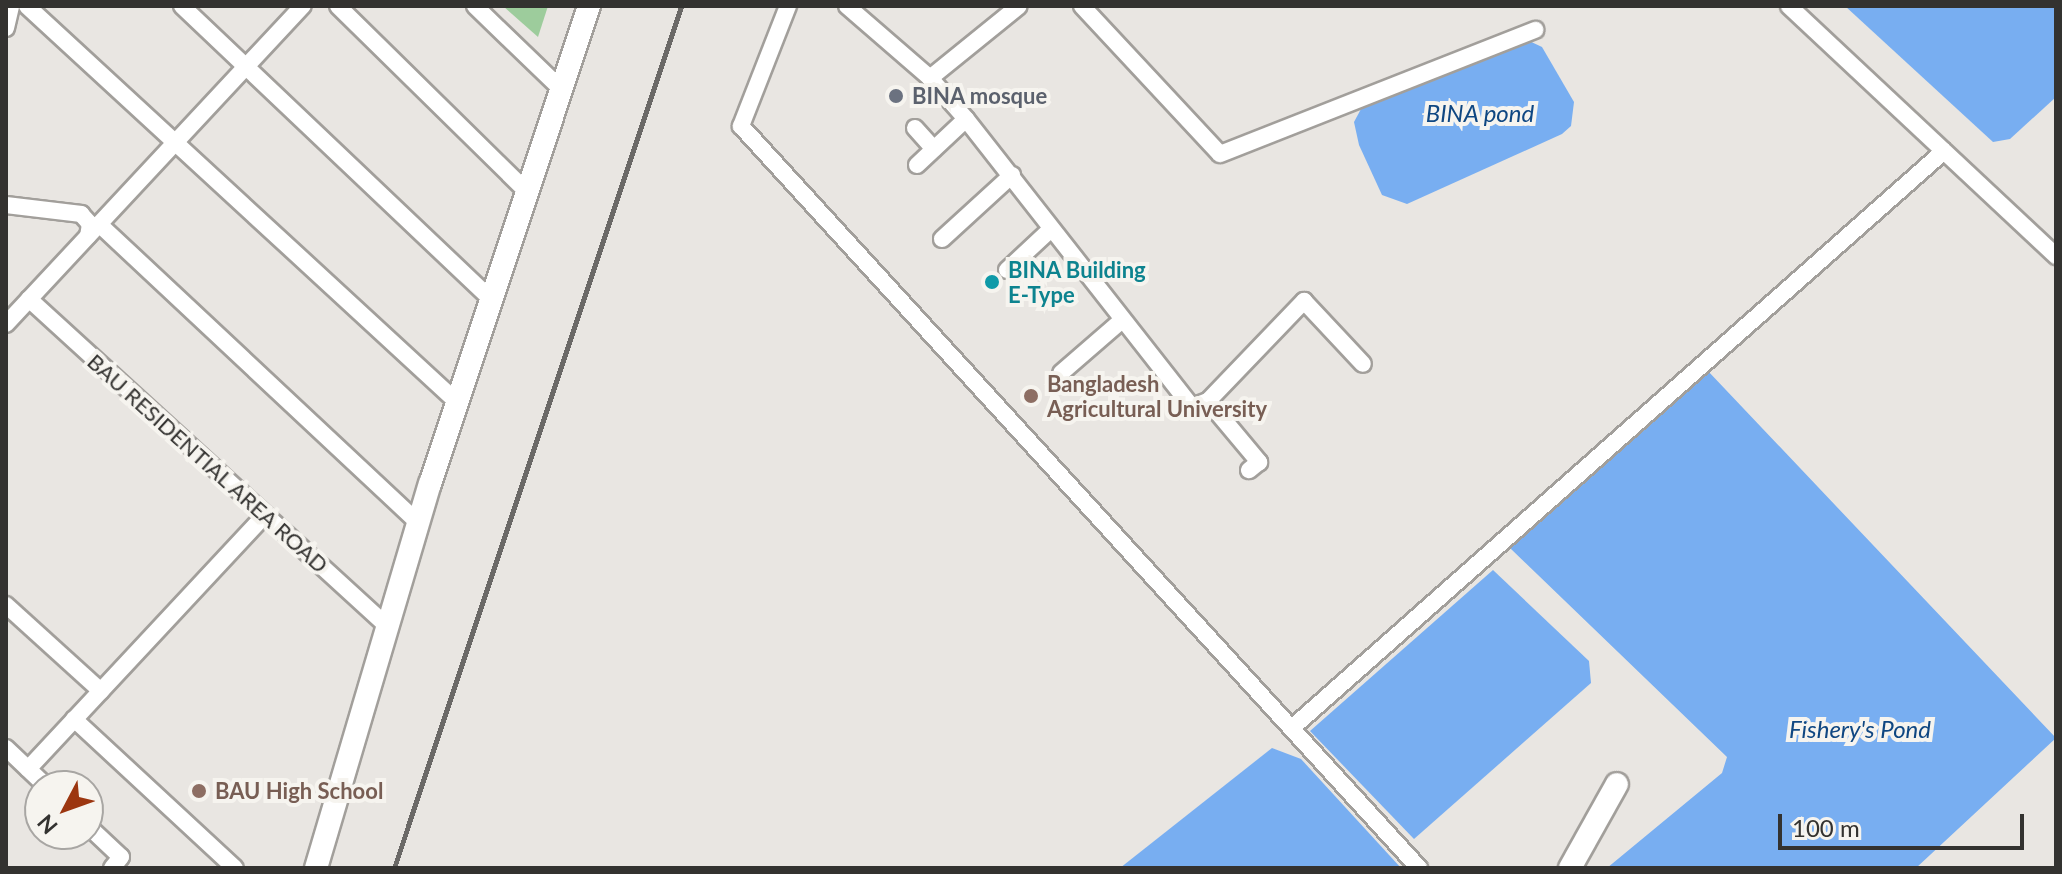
<!DOCTYPE html>
<html>
<head>
<meta charset="utf-8">
<style>
	body { margin:0 }
	#map { position:relative; width:2062px; height:874px; overflow:hidden; background:#e9e6e2; font-family:Lato,sans-serif }
	div>[style] { position:absolute }
	.green>* { inset:0; background:#9dcc9c }
	.water>* { inset:0; background:#78aef1 }
	.roads { filter:drop-shadow(2px 0 #a29f9b) drop-shadow(-2px 0 #a29f9b) drop-shadow(0 2px #a29f9b) drop-shadow(0 -2px #a29f9b) }
	.street>* { height:16px; margin:-8px; padding:0 8px; transform-origin:8px; border-radius:8px; background:#fff }
	.secondary>* { height:22px; margin:-11px; padding:0 11px; transform-origin:11px; border-radius:11px; background:#fff }
	.rail>* { height:5px; margin:-2.5px; padding:0 2.5px; transform-origin:2.5px; border-radius:2.5px; background:#6b6967 }
	.dots>* { width:22px; height:22px; translate:-50% -50%; box-sizing:border-box; border:4px solid #f6f4ef; border-radius:50% }
	span { translate:-50% -50%; white-space:nowrap; text-align:center; line-height:1.15; -webkit-text-stroke:8px #f6f4ef; paint-order:stroke }
	.worship-label { font-size:22px; color:#5b616d; font-weight:700 }
	.left { translate:0 -50%; text-align:left }
	.culture-label { font-size:22px; color:#0d838f; font-weight:700 }
	.education-label { font-size:22px; color:#785e54; font-weight:700 }
	.street-label { font-size:22px; color:#333230 }
	.water-label { font-size:24px; color:#0f4782; font-style:italic }
	.frame { position:absolute; inset:0; border:8px solid #333230; pointer-events:none }
	.north { position:absolute; left:24px; top:770px; width:80px; height:80px; box-sizing:border-box; background:#f6f4ef; border:2px solid #a8a6a3; border-radius:50%; rotate:229deg; font-size:22px; font-weight:700; line-height:32px; text-align:center; color:#333230 }
	.north::after { content:''; display:block; margin:auto; width:28px; height:36px; background:#9c3610; clip-path:polygon(50% 0,100% 100%,50% 72%,0 100%) }
	.scale { position:absolute; left:1778px; top:814px; width:246px; height:36px; box-sizing:border-box; border:4px solid #333230; border-top:0; padding-left:10px; font-size:24px; line-height:28px; white-space:nowrap; color:#333230; -webkit-text-stroke:6px #f6f4ef; paint-order:stroke }
</style>
</head>
<body>
<div id="map">
	<div class="green">
		<div style="clip-path:polygon(503px 6px,548px 6px,538px 37px)"></div>
	</div>
	<div class="water">
		<div style="clip-path:polygon(1845px 6px,2056px 6px,2056px 97px,2010px 139px,1993px 142px)"></div>
		<div style="clip-path:polygon(1523px 38px,1542px 47px,1574px 102px,1571px 126px,1562px 134px,1407px 204px,1382px 195px,1359px 145px,1354px 122px,1361px 109px)"></div>
		<div style="clip-path:polygon(1707px 370px,2056px 738px,1916px 868px,1607px 868px,1722px 773px,1727px 757px,1511px 549px,1513px 538px)"></div>
		<div style="clip-path:polygon(1493px 570px,1589px 661px,1591px 683px,1414px 839px,1310px 731px)"></div>
		<div style="clip-path:polygon(1272px 748px,1301px 759px,1401px 868px,1120px 868px)"></div>
	</div>
	<div class="roads">
		<div class="street">
			<div style="left:27px;top:6px;width:585px;rotate:42.64deg"></div>
			<div style="left:182px;top:6px;width:426px;rotate:43.5deg"></div>
			<div style="left:338px;top:6px;width:265px;rotate:44.5deg"></div>
			<div style="left:475px;top:6px;width:120px;rotate:44deg"></div>
			<div style="left:788px;top:6px;width:129px;rotate:111.4deg"></div>
			<div style="left:741px;top:126px;width:1005px;rotate:47.58deg"></div>
			<div style="left:847px;top:6px;width:110px;rotate:40.9deg"></div>
			<div style="left:930px;top:78px;width:55px;rotate:48.7deg"></div>
			<div style="left:966px;top:119px;width:366px;rotate:51.9deg"></div>
			<div style="left:1192px;top:407px;width:17px;rotate:-21deg"></div>
			<div style="left:1208px;top:401px;width:139px;rotate:-46.2deg"></div>
			<div style="left:1304px;top:301px;width:86px;rotate:46.9deg"></div>
			<div style="left:1082px;top:6px;width:202px;rotate:47deg"></div>
			<div style="left:1220px;top:154px;width:339px;rotate:-21.5deg"></div>
			<div style="left:1789px;top:6px;width:366px;rotate:43.1deg"></div>
			<div style="left:6px;top:28px;width:23px;rotate:-77deg"></div>
			<div style="left:930px;top:78px;width:114px;rotate:-39deg"></div>
			<div style="left:915px;top:128px;width:28px;rotate:48deg"></div>
			<div style="left:917px;top:165px;width:67px;rotate:-43.2deg"></div>
			<div style="left:6px;top:205px;width:76px;rotate:6.8deg"></div>
			<div style="left:81px;top:214px;width:13px;rotate:48deg"></div>
			<div style="left:90px;top:224px;width:12px;rotate:99deg"></div>
			<div style="left:99px;top:224px;width:437px;rotate:43.1deg"></div>
			<div style="left:942px;top:239px;width:95px;rotate:-42.4deg"></div>
			<div style="left:1007px;top:270px;width:60px;rotate:-43deg"></div>
			<div style="left:29px;top:299px;width:485px;rotate:42.4deg"></div>
			<div style="left:6px;top:324px;width:435px;rotate:-47deg"></div>
			<div style="left:1061px;top:373px;width:79px;rotate:-40.9deg"></div>
			<div style="left:1208px;top:401px;width:80px;rotate:50.1deg"></div>
			<div style="left:1259px;top:462px;width:13px;rotate:141deg"></div>
			<div style="left:6px;top:605px;width:128px;rotate:42.2deg"></div>
			<div style="left:74px;top:719px;width:219px;rotate:42.8deg"></div>
			<div style="left:1293px;top:727px;width:869px;rotate:-41.5deg"></div>
			<div style="left:6px;top:748px;width:55px;rotate:43.5deg"></div>
			<div style="left:28px;top:769px;width:347px;rotate:-47deg"></div>
			<div style="left:88px;top:826px;width:45px;rotate:43.2deg"></div>
			<div style="left:121px;top:857px;width:14px;rotate:129deg"></div>
		</div>
		<div class="secondary">
			<div style="left:316px;top:868px;width:401px;rotate:-73.5deg"></div>
			<div style="left:430px;top:484px;width:504px;rotate:-71.6deg"></div>
			<div style="left:1570px;top:868px;width:96px;rotate:-60.8deg"></div>
		</div>
	</div>
	<div class="rail">
		<div style="left:394px;top:868px;width:909px;rotate:-71.58deg"></div>
	</div>
	<div class="dots">
		<div style="left:896px;top:96px;background:#6b7280"></div>
		<div style="left:992px;top:282px;background:#0f9aa8"></div>
		<div style="left:1031px;top:396px;background:#8d6e63"></div>
		<div style="left:199px;top:791px;background:#8d6e63"></div>
	</div>
	<div class="worship-label">
		<span class="left" style="left:912px;top:96px">BINA mosque</span>
	</div>
	<div class="culture-label">
		<span class="left" style="left:1008px;top:282px">BINA Building<br>E-Type</span>
	</div>
	<div class="education-label">
		<span class="left" style="left:1047px;top:396px">Bangladesh<br>Agricultural University</span>
		<span class="left" style="left:215px;top:791px">BAU High School</span>
	</div>
	<div class="street-label">
		<span style="left:208px;top:463px;rotate:42deg">BAU RESIDENTIAL AREA ROAD</span>
	</div>
	<div class="water-label">
		<span style="left:1480px;top:113px">BINA pond</span>
		<span style="left:1860px;top:729px">Fishery's Pond</span>
	</div>
	<div class="frame"></div>
	<div class="north">N</div>
	<div class="scale">100 m</div>
</div>
</body>
</html>
